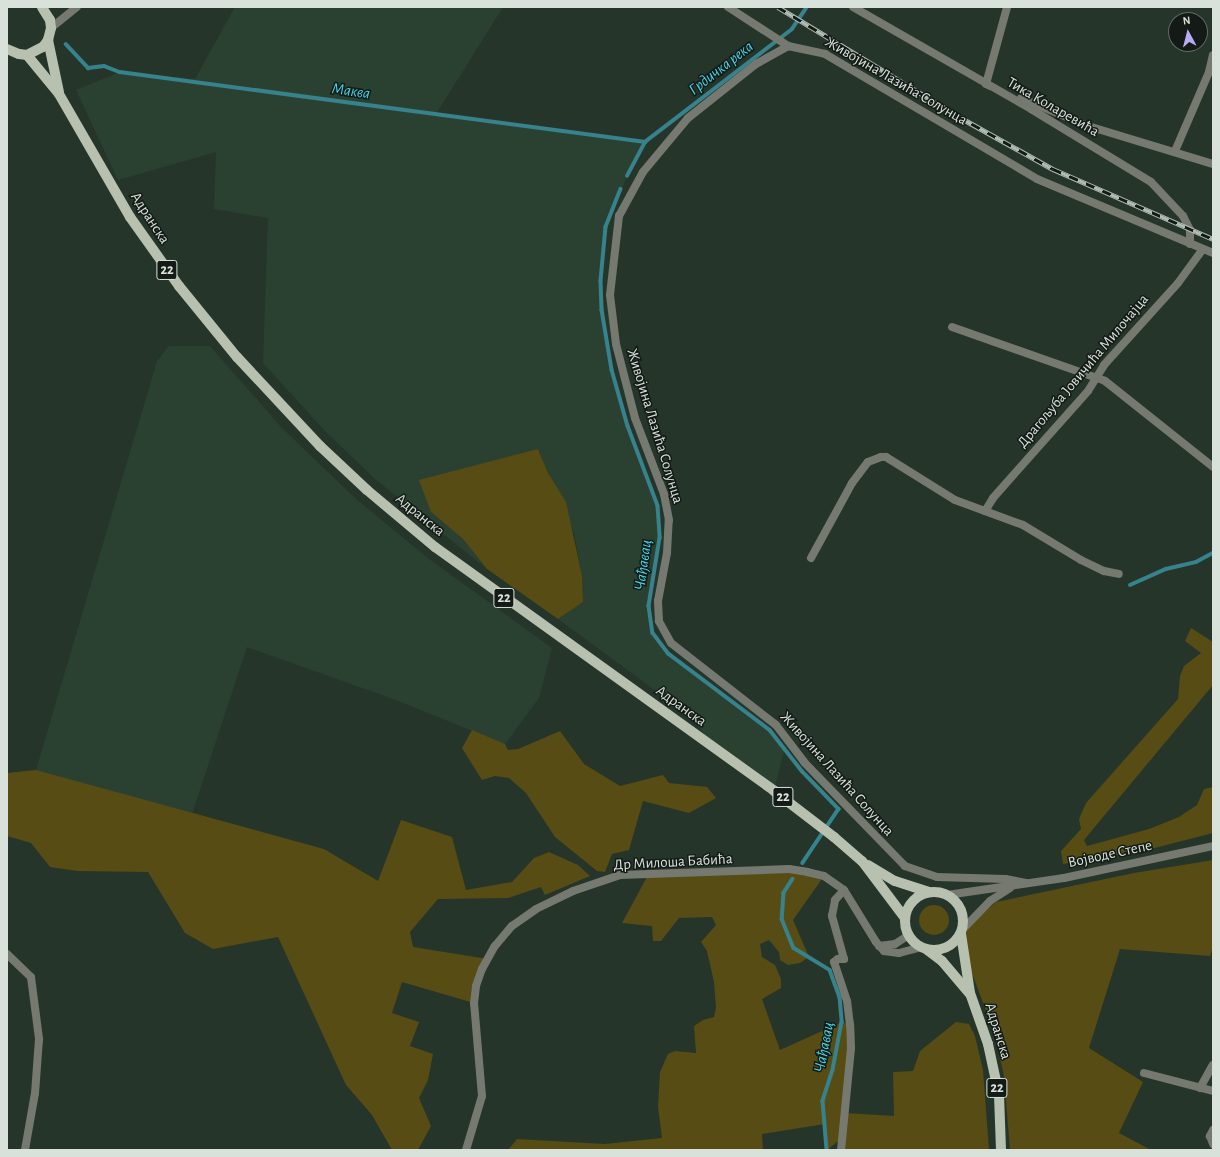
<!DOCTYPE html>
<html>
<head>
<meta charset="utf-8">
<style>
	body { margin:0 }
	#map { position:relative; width:1220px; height:1157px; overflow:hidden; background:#26352a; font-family:"Alegreya Sans",sans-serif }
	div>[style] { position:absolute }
	.built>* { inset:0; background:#2a4131 }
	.green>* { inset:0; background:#564c14 }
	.round { border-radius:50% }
	.stream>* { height:3.5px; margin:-1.75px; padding:0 1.75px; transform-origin:1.75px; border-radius:1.75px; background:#36828d }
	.minor>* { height:8px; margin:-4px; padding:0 4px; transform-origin:4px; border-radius:4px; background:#757970 }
	.tertiary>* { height:8px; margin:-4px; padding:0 4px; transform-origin:4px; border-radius:4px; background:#757970 }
	.primary>* { height:10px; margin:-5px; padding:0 5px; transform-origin:5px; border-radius:5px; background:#b8c0af }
	.primary>.ring { margin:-5px; padding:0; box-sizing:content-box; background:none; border:10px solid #b8c0af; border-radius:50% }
	.rail>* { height:4.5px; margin-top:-2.25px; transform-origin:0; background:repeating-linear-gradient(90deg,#141b16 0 9px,#b0bcb4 0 18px); box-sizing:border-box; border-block:1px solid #b0bcb4 }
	span { translate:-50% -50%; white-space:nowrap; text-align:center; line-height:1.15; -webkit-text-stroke:3px #141b16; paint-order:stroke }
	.shield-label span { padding:1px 3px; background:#141b16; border:1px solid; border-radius:3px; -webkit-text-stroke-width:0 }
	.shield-label { font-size:14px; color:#d8e2db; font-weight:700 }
	.street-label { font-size:15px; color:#d8e2db }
	.water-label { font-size:16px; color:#41d7ec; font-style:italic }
	.frame { position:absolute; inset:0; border:8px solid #d8e2db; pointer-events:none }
	.north { position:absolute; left:1168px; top:12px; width:40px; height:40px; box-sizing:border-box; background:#141b16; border:1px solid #626b65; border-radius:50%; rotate:353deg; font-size:11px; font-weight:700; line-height:16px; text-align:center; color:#d8e2db }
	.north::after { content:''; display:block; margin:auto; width:14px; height:18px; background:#b8abf7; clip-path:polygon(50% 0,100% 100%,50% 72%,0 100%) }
</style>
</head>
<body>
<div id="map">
	<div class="built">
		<div style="clip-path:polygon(evenodd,235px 7px,503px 7px,436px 114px,645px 142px,629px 172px,606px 227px,601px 281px,612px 370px,628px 426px,658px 506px,660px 538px,649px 606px,649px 619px,653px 633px,669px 654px,770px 730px,785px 747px,774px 791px,712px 747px,694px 719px,558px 619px,583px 602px,582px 576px,574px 533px,538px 449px,431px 512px,463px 539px,487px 569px,375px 479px,327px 433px,263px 363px,268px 218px,214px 209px,216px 152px,118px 180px,76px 90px,120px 72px,195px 79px,235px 7px,253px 87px,396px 109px,337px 101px,253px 87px)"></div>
		<div style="clip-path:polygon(169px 346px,210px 346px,282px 428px,356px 499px,429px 559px,552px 648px,539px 698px,505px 744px,396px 700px,247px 647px,192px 814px,36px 770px,157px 361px)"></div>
	</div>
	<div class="green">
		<div style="clip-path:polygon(538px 449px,548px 473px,566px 502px,582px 576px,583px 602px,558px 619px,487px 569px,463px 539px,431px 512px,419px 480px)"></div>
		<div style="clip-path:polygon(1191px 628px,1213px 642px,1213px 685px,1084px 840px,1087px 846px,1149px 829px,1179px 817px,1197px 805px,1204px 789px,1213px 787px,1213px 833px,1143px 851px,1063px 864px,1061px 851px,1081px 829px,1079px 819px,1086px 803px,1178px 699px,1180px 676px,1184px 666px,1201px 653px,1185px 641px)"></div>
		<div style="clip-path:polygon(472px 730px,505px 744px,508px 750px,518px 749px,560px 731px,584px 764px,620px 786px,663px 775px,669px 783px,707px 787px,716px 798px,689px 813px,643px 801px,629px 850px,612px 854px,605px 872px,597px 871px,555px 837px,526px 793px,509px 778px,495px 776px,482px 780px,462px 748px)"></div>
		<div style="clip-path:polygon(36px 770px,324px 849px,378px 881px,401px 820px,452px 837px,466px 890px,512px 882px,534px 858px,549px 852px,578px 865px,590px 876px,545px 895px,541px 887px,508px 898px,438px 899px,410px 932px,413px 947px,488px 959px,474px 1003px,402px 982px,392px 1013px,419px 1022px,410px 1046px,433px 1054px,428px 1080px,419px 1098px,431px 1126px,418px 1150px,392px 1150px,372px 1115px,346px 1085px,278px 937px,213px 949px,185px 933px,148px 872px,77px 871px,50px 867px,31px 843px,7px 836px,7px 773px)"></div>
		<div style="clip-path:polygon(1213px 860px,1213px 946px,1210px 956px,1120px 949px,1089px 1048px,1143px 1082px,1119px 1133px,1151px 1150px,1010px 1150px,1004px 1076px,994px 1032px,970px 968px,965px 934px,969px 926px,996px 902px,1134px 873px)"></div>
		<div style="clip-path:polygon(789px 869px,824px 876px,793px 920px,809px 957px,800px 963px,788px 965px,780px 960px,779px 952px,769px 940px,760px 944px,762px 957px,775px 965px,781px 979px,781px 988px,762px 999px,780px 1050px,842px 1022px,850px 1025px,845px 1113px,894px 1116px,893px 1072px,913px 1071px,920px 1051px,956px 1022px,969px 1024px,975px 1036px,983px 1070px,989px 1150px,841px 1150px,842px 1138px,827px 1150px,825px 1124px,762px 1134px,763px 1150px,508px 1150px,517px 1139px,605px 1144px,662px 1138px,658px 1107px,660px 1072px,668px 1054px,675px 1051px,696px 1053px,694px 1026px,703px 1020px,714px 1017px,716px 1008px,714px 982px,707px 951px,701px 942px,716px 925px,712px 917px,679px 918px,661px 941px,653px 941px,652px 926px,622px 923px,648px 875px)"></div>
		<div class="round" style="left:919px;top:905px;width:30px;height:30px"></div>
	</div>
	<div class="stream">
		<div style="left:66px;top:44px;width:33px;rotate:47deg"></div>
		<div style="left:88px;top:68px;width:16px;rotate:-7deg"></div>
		<div style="left:104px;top:66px;width:17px;rotate:21deg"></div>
		<div style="left:120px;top:72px;width:530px;rotate:7.59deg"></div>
		<div style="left:627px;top:176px;width:38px;rotate:-62deg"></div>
		<div style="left:645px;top:142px;width:185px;rotate:-37.5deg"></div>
		<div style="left:792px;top:29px;width:27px;rotate:-56deg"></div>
		<div style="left:621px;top:189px;width:41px;rotate:111.5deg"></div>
		<div style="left:606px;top:227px;width:54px;rotate:95.3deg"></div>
		<div style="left:601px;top:281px;width:29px;rotate:88deg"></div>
		<div style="left:602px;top:310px;width:61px;rotate:80.5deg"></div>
		<div style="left:612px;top:370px;width:58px;rotate:74.1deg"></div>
		<div style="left:628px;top:426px;width:85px;rotate:69.4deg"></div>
		<div style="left:658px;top:506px;width:32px;rotate:86deg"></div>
		<div style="left:660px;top:538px;width:69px;rotate:99.2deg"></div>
		<div style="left:649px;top:606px;width:27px;rotate:82deg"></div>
		<div style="left:653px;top:633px;width:26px;rotate:53deg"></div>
		<div style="left:669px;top:654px;width:126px;rotate:37deg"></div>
		<div style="left:770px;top:730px;width:52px;rotate:52deg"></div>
		<div style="left:802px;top:771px;width:53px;rotate:45.8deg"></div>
		<div style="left:839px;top:809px;width:65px;rotate:123.7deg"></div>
		<div style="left:1130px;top:585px;width:39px;rotate:-24deg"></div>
		<div style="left:1166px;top:569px;width:31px;rotate:-13deg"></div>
		<div style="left:1196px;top:562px;width:19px;rotate:-28deg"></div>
		<div style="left:793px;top:879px;width:17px;rotate:123deg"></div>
		<div style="left:784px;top:893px;width:26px;rotate:94deg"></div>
		<div style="left:782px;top:919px;width:31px;rotate:68deg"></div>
		<div style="left:794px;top:948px;width:42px;rotate:31.4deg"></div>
		<div style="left:830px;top:970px;width:29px;rotate:70deg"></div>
		<div style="left:840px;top:997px;width:25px;rotate:85deg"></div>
		<div style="left:842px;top:1022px;width:49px;rotate:100.6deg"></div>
		<div style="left:833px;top:1070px;width:33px;rotate:108deg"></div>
		<div style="left:823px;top:1101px;width:49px;rotate:85.3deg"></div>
	</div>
	<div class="minor">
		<div style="left:728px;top:7px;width:72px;rotate:33deg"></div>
		<div style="left:853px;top:7px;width:205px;rotate:29.8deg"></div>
		<div style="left:1031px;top:109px;width:140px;rotate:31.3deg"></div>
		<div style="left:1151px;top:182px;width:47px;rotate:46.7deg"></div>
		<div style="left:1183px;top:216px;width:16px;rotate:63deg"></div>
		<div style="left:1190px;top:230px;width:14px;rotate:90deg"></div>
		<div style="left:51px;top:28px;width:33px;rotate:-39deg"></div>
		<div style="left:990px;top:86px;width:4px;rotate:-153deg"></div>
		<div style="left:986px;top:84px;width:80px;rotate:-74.7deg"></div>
		<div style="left:1021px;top:98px;width:73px;rotate:22.7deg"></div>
		<div style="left:1088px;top:126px;width:131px;rotate:16.9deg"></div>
		<div style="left:1175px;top:151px;width:86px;rotate:-66.7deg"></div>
		<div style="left:1209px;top:72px;width:17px;rotate:-77deg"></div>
		<div style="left:952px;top:327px;width:162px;rotate:19.4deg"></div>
		<div style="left:1105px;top:381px;width:138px;rotate:38.5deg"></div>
		<div style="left:985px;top:511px;width:15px;rotate:-58deg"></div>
		<div style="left:993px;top:498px;width:143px;rotate:-48.4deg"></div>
		<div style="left:1088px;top:391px;width:31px;rotate:-58deg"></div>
		<div style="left:1104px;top:365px;width:110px;rotate:-47.9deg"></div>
		<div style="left:1178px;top:283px;width:42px;rotate:-53.7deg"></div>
		<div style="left:811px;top:558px;width:85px;rotate:-61.3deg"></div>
		<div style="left:852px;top:483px;width:26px;rotate:-53deg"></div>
		<div style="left:868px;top:462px;width:14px;rotate:-21deg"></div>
		<div style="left:881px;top:457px;width:5px"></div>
		<div style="left:886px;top:457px;width:81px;rotate:31.9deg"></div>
		<div style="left:955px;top:500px;width:72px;rotate:20.2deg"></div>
		<div style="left:1023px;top:525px;width:68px;rotate:31.1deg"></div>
		<div style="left:1081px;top:560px;width:25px;rotate:26deg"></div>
		<div style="left:1104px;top:571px;width:15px;rotate:11deg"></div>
		<div style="left:1026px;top:883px;width:21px;rotate:-169deg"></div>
		<div style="left:1005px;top:879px;width:68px;rotate:-178.3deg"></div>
		<div style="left:937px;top:877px;width:34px;rotate:-161deg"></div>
		<div style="left:905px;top:866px;width:144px;rotate:-134.2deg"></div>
		<div style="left:805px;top:763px;width:48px;rotate:-127.3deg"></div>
		<div style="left:776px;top:725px;width:133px;rotate:-142deg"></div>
		<div style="left:671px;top:643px;width:25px;rotate:-119deg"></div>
		<div style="left:659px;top:621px;width:20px;rotate:-93deg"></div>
		<div style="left:658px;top:601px;width:49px;rotate:-79.4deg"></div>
		<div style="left:667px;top:553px;width:33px;rotate:-87deg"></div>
		<div style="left:669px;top:520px;width:26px;rotate:-101deg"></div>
		<div style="left:664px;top:494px;width:81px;rotate:-110.9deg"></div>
		<div style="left:635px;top:418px;width:76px;rotate:-104.4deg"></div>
		<div style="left:616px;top:344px;width:49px;rotate:-97deg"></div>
		<div style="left:610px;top:295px;width:80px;rotate:-83.5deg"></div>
		<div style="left:619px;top:216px;width:50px;rotate:-61.4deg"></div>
		<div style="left:643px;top:172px;width:70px;rotate:-50.2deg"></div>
		<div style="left:688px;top:118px;width:87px;rotate:-38.5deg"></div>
		<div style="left:756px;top:64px;width:37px;rotate:-29deg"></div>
		<div style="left:788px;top:46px;width:38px;rotate:12deg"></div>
		<div style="left:825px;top:54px;width:246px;rotate:30.5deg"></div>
		<div style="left:1037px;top:179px;width:191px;rotate:22.8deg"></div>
		<div style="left:879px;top:946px;width:16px;rotate:-7deg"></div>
		<div style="left:895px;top:944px;width:17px;rotate:-33deg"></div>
		<div style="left:7px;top:954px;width:33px;rotate:44deg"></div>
		<div style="left:31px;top:977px;width:63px;rotate:82.6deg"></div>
		<div style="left:39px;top:1039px;width:54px;rotate:94.2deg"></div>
		<div style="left:35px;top:1093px;width:58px;rotate:100deg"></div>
		<div style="left:1144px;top:1073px;width:71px;rotate:14.6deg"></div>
		<div style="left:1200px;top:1088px;width:26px;rotate:-61deg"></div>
		<div style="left:1213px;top:1130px;width:7px;rotate:117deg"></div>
		<div style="left:1210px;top:1136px;width:9px;rotate:69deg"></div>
		<div style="left:466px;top:1150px;width:56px;rotate:-73.5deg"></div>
		<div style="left:482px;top:1096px;width:93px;rotate:-94.9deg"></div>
		<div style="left:474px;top:1003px;width:17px;rotate:-83deg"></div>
		<div style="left:476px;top:986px;width:18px;rotate:-71deg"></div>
		<div style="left:482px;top:969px;width:26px;rotate:-61deg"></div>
		<div style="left:495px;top:946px;width:26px;rotate:-50deg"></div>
		<div style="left:512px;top:926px;width:29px;rotate:-35deg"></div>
		<div style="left:536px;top:909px;width:41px;rotate:-25.9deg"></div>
		<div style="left:573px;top:891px;width:50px;rotate:-18.8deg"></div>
		<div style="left:620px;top:875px;width:169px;rotate:-2deg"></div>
		<div style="left:789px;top:869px;width:18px;rotate:9deg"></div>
		<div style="left:807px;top:872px;width:17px;rotate:13deg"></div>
		<div style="left:824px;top:876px;width:24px;rotate:35deg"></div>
		<div style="left:844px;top:890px;width:61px;rotate:58.4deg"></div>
		<div style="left:876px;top:942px;width:12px;rotate:48deg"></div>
		<div style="left:884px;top:951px;width:15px;rotate:8deg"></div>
		<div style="left:899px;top:953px;width:23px;rotate:-15deg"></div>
		<div style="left:841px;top:1150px;width:102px;rotate:-84.4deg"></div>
		<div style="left:851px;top:1048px;width:23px;rotate:-92deg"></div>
		<div style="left:850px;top:1025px;width:24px;rotate:-97deg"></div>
		<div style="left:847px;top:1001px;width:41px;rotate:-108.4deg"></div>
		<div style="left:834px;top:962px;width:5px;rotate:-37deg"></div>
		<div style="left:838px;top:959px;width:6px"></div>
		<div style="left:844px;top:959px;width:45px;rotate:-105.6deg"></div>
		<div style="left:832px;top:916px;width:16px;rotate:-79deg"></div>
		<div style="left:835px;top:900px;width:13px;rotate:-48deg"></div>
	</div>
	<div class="tertiary">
		<div style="left:947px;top:895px;width:118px;rotate:-8.3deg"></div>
		<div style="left:1064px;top:878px;width:152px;rotate:-12.1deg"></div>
		<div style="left:963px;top:929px;width:39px;rotate:-46deg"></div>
		<div style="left:990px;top:901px;width:24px;rotate:-33deg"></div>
	</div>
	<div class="primary">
		<div style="left:48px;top:40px;width:53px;rotate:78.1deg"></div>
		<div style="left:7px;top:49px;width:13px;rotate:23deg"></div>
		<div style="left:19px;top:54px;width:8px;rotate:7deg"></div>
		<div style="left:27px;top:55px;width:18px;rotate:-27deg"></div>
		<div style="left:43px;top:47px;width:9px;rotate:-54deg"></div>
		<div style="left:48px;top:40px;width:12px;rotate:-76deg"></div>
		<div style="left:51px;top:28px;width:8px;rotate:-97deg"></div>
		<div style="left:50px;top:20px;width:15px;rotate:-122deg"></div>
		<div style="left:27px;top:55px;width:50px;rotate:50.6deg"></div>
		<div style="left:59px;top:94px;width:142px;rotate:60deg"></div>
		<div style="left:130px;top:217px;width:85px;rotate:54.6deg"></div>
		<div style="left:179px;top:286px;width:92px;rotate:50.8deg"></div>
		<div style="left:237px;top:357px;width:122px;rotate:47deg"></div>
		<div style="left:320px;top:446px;width:64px;rotate:43.1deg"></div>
		<div style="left:367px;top:490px;width:89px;rotate:40deg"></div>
		<div style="left:435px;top:547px;width:418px;rotate:35.7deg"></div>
		<div style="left:774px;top:791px;width:76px;rotate:37.5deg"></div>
		<div style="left:834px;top:837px;width:37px;rotate:41deg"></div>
		<div style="left:862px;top:861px;width:71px;rotate:53deg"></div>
		<div style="left:868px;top:865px;width:31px;rotate:31deg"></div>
		<div style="left:895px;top:881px;width:36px;rotate:18deg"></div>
		<div class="ring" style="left:905px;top:892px;width:48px;height:48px"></div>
		<div style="left:961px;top:934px;width:60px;rotate:81.3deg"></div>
		<div style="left:970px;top:993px;width:54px;rotate:70.6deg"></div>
		<div style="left:988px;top:1044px;width:52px;rotate:77.8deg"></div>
		<div style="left:999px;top:1095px;width:55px;rotate:87.9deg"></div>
		<div style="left:926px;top:949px;width:20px;rotate:37deg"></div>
		<div style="left:942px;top:961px;width:42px;rotate:49.8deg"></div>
	</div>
	<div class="rail">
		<div style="left:778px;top:7px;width:208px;rotate:31.2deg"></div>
		<div style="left:956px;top:115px;width:111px;rotate:29.1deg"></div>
		<div style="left:1053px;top:169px;width:175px;rotate:23.6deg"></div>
	</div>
	<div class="shield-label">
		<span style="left:167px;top:270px">22</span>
		<span style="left:504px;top:598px">22</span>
		<span style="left:783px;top:797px">22</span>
		<span style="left:997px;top:1088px">22</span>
	</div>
	<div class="street-label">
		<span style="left:896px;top:81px;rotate:30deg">Живојина Лазића Солунца</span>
		<span style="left:1053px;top:107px;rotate:30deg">Тика Коларевића</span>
		<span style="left:150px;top:218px;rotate:57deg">Адранска</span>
		<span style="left:1083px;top:371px;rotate:-50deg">Драгољуба Јовичића Милочајца</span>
		<span style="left:655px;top:426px;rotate:73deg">Живојина Лазића Солунца</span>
		<span style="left:420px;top:515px;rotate:39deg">Адранска</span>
		<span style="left:681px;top:706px;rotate:36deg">Адранска</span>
		<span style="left:837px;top:774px;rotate:48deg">Живојина Лазића Солунца</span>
		<span style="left:1110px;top:854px;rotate:-12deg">Војводе Степе</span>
		<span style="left:673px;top:862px;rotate:-3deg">Др Милоша Бабића</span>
		<span style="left:998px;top:1031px;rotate:73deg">Адранска</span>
	</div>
	<div class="water-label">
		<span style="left:721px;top:68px;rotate:-38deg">Грдичка река</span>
		<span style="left:351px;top:91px;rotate:8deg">Маква</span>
		<span style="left:643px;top:565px;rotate:-82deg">Чађавац</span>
		<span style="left:824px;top:1047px;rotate:-79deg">Чађавац</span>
	</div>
	<div class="frame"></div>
	<div class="north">N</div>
</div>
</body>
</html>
